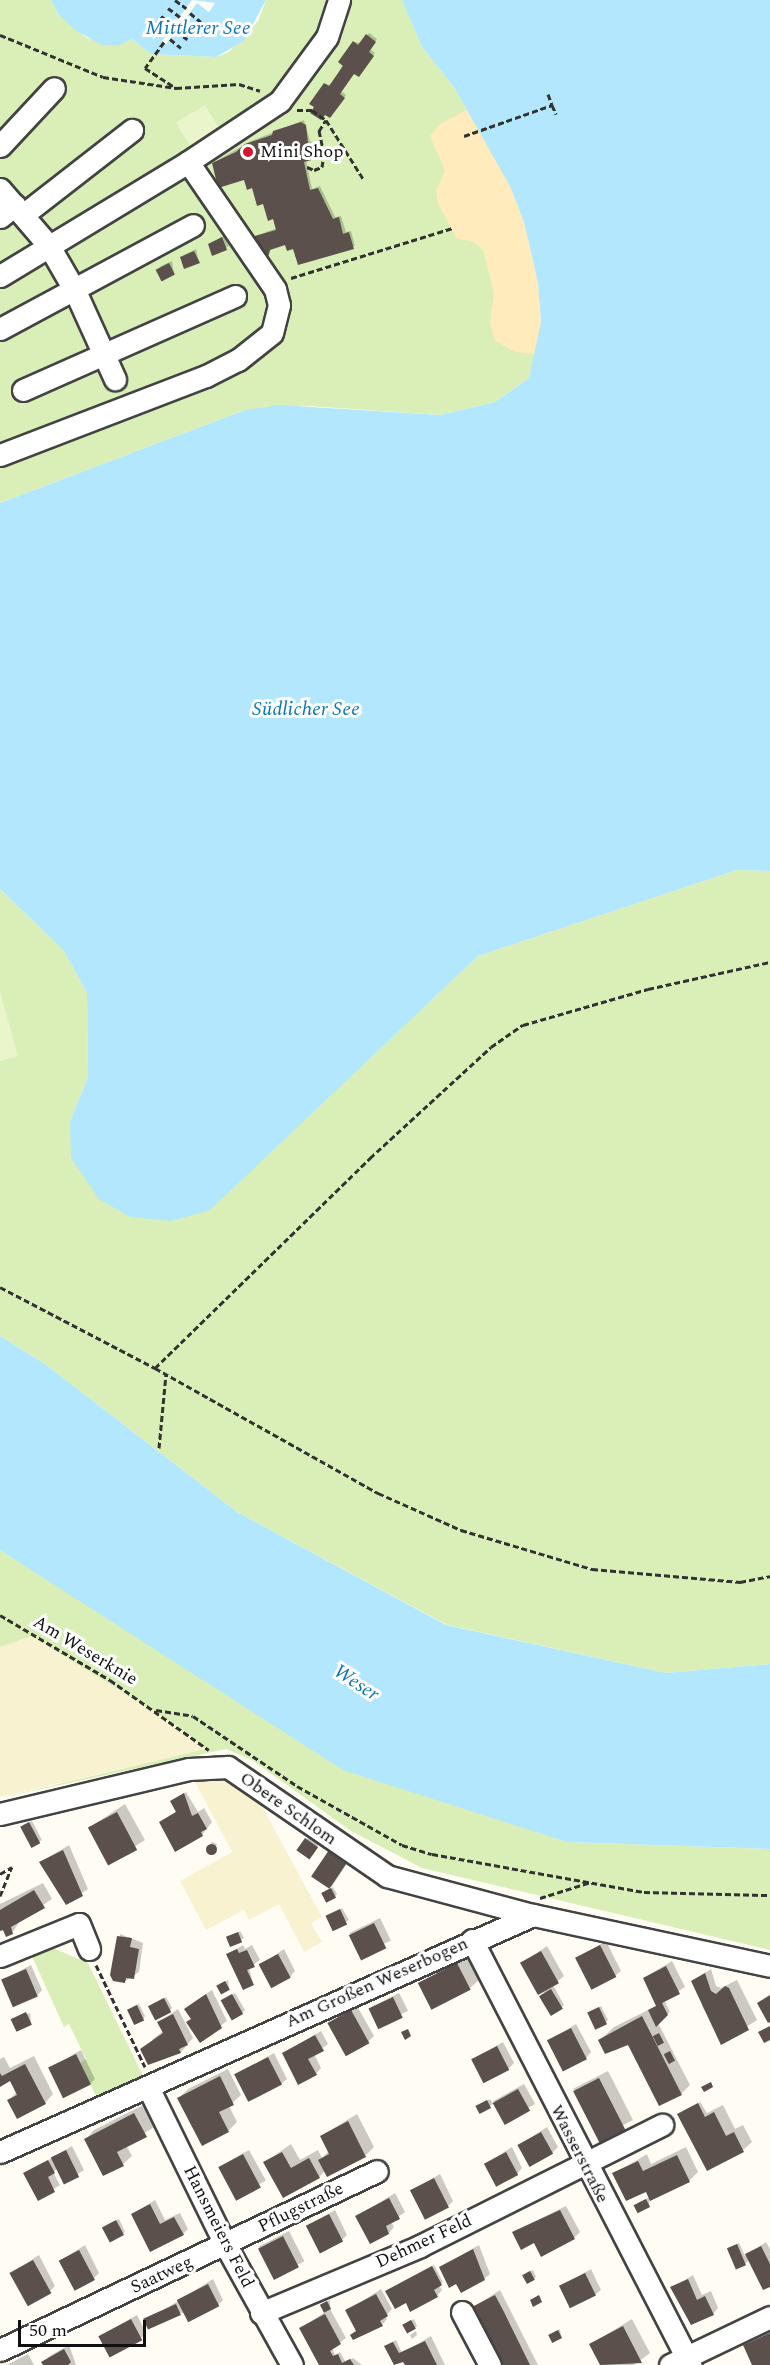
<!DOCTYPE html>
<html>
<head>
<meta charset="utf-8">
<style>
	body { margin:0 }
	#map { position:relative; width:770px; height:2365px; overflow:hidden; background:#fffcf4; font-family:Spectral,serif }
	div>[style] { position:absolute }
	.farmland>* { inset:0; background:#f9f2d0 }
	.green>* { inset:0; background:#d9efb7 }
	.sand>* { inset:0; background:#ffebbc }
	.pitch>* { inset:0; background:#eaf5cb; transform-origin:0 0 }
	.water>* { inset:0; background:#b2e7fd }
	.pier>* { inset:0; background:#fffcf4 }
	.shadow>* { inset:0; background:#0003; transform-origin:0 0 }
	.building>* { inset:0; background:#5b504b; transform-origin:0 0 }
	.round { border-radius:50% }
	.path>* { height:3px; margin-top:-1.5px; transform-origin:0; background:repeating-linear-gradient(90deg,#323232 0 6px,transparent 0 9px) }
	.roads { filter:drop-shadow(2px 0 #434343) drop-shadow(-2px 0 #434343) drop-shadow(0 2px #434343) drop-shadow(0 -2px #434343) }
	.minor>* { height:21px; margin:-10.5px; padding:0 10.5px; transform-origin:10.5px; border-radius:10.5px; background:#fff }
	.dots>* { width:16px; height:16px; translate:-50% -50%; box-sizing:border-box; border:3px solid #fff; border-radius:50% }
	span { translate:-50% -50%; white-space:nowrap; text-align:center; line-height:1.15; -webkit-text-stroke:6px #fff; paint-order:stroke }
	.poi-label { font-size:18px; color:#101010 }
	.left { translate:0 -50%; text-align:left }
	.street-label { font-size:18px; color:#101010 }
	.water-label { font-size:20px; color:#0977b3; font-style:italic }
	.scale { position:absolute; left:18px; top:2320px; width:128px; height:27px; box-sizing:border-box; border:3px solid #101010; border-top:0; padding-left:8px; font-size:18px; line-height:21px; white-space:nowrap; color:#101010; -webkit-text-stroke:4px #fff; paint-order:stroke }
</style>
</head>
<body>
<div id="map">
	<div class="farmland">
		<div style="clip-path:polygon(31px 1636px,181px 1728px,205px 1749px,0 1797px,0 1647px)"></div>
		<div style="clip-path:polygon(215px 1776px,235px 1780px,253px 1790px,322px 1917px,311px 1923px,322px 1942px,304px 1952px,279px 1904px,249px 1920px,244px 1910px,206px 1930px,180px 1881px,232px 1852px,193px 1778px)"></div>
	</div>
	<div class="green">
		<div style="clip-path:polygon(0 0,51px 0,58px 14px,87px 38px,118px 46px,132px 39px,151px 54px,216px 57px,229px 52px,258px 21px,266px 0,402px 0,422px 47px,454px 87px,510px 184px,536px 354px,529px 378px,495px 402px,440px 415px,308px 406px,245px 410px,0 503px)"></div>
		<div style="clip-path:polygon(737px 870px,770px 871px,770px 1664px,666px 1673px,447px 1625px,237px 1512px,45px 1364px,0 1336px,0 889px,64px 951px,87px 993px,88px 1077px,70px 1121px,172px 1221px,210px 1209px,478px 956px)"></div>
		<div style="clip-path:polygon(0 1550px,80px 1600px,567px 1842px,770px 1849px,770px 1950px,422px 1868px,351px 1831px,252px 1760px,226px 1749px,0 1798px,205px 1749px,181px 1728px,31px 1636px,0 1647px)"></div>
		<div style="clip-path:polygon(46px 1945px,88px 1963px,143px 2076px,97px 2098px,80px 2063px,86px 2059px,69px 2024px,64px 2027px,30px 1952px)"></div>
	</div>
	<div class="sand">
		<div style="clip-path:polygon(467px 110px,510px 186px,524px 222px,538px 283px,541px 323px,536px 354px,516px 352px,495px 341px,490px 323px,494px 293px,483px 250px,472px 241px,457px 239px,438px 204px,436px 190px,445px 171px,430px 136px,440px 124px)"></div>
	</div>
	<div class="pitch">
		<div style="left:205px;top:105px;width:29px;height:34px;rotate:59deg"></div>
		<div style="clip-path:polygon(0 992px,18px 1056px,0 1061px)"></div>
	</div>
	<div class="water">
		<div style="clip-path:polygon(51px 0,266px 0,244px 41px,216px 57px,151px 54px,132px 39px,118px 46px,102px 45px,75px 30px,58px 14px)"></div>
		<div style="clip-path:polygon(402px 0,770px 0,770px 871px,737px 870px,478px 956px,210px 1210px,172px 1221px,130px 1217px,99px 1199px,71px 1158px,70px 1121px,88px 1077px,87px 993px,64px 951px,0 889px,0 503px,245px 410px,279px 405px,440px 415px,495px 402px,529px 378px,541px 322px,538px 283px,524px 222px,510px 186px,454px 87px,422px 47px)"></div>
		<div style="clip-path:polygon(0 1336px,45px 1364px,237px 1512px,446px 1625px,666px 1673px,770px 1664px,770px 1849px,567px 1842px,343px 1770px,0 1550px)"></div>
	</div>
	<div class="pier">
		<div style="clip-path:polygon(192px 0,215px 3px,209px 12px,197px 3px,166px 44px,162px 41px)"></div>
	</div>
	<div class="shadow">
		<div style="clip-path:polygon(369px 33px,377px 39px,370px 49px,375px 53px,361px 73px,354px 72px,341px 91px,346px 95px,332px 114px,325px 84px,332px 85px,354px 42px,361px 43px)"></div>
		<div style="clip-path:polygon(304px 120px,310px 141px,317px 144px,317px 155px,306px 160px,312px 189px,320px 186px,335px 217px,341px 216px,346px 232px,351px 231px,355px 246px,294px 247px,286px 243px,271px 248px,267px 259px,250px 238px,277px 228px,275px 217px,245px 178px,213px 163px,249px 142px)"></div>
		<div style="clip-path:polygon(224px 236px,229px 246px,213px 254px,210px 244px)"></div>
		<div style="clip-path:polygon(196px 249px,199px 262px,184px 255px)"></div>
		<div style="clip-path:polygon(172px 261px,174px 274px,159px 267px)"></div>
		<div style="clip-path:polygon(186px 1792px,198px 1812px,204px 1808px,212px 1822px,202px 1835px,161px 1822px,177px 1811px,172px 1801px)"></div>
		<div style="clip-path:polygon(125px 1804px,145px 1840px,109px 1863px,90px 1827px)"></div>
		<div style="clip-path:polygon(32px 1821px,42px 1840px,31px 1846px,24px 1825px)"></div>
		<div style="clip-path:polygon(309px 1837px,319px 1844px,312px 1855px,307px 1839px)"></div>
		<div style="clip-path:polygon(212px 1842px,217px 1844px,213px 1852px,207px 1850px)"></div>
		<div style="clip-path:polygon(69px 1845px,88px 1889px,67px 1903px,41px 1862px)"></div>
		<div style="left:335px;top:1845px;width:20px;height:37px;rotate:33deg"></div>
		<div style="clip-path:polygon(43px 1883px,52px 1899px,20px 1921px,12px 1933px,0 1930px,0 1904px)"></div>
		<div style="clip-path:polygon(333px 1887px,337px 1894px,335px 1897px,325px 1891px)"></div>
		<div style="clip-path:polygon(342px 1908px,349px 1920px,334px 1929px,330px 1914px)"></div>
		<div style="left:380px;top:1918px;width:25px;height:34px;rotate:64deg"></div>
		<div style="left:240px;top:1931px;width:8px;height:14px;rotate:60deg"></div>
		<div style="clip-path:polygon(120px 1934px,143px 1943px,139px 1972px,124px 1982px)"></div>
		<div style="clip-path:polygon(606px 1941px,621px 1971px,615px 1976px,577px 1958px)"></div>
		<div style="clip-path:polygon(243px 1945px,245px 1949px,252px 1945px,260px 1960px,249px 1968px,253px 1983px,228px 1954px)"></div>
		<div style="clip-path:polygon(547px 1946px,564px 1976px,553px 1985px,564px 2005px,562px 2007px,540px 1996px,547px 1989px,522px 1963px)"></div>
		<div style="clip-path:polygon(284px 1949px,295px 1971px,290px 1977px,260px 1965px)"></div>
		<div style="clip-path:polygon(466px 1956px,479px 1980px,470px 1988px,420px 1984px)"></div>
		<div style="clip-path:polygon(672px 1961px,685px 1987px,664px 2000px,670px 2012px,658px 2023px,690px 2085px,681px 2094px,629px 2043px,614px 2051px,600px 2040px,614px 2027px,658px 2005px,644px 1978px)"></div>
		<div style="clip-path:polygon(31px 1965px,42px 1990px,37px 1996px,3px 1980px)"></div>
		<div style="clip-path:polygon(711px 1969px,716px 1986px,721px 1988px,737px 1980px,757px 2020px,722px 2043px,702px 2006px,707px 2001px,692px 1981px)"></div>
		<div style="clip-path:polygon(228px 1980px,229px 1988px,220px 1984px)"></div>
		<div style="clip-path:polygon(212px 1990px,227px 2021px,200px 2041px,191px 2004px)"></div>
		<div style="clip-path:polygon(235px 1993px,245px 2010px,242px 2013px,226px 1998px)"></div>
		<div style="left:399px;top:1993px;width:20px;height:32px;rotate:63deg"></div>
		<div style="clip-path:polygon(166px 1997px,172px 2008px,168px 2012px,152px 2004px)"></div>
		<div style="clip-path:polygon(139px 2004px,145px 2016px,143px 2019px,132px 2007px)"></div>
		<div style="clip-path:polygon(357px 2006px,374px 2036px,368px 2042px,329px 2023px)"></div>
		<div style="clip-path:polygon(601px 2006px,608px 2020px,606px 2022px,591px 2011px)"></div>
		<div style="clip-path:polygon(178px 2009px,193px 2038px,181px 2052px,160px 2058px,152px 2040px,163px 2031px,159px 2022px)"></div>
		<div style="clip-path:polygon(30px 2013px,31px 2023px,14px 2020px)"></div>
		<div style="clip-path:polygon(576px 2024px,591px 2052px,586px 2058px,549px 2041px)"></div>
		<div style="clip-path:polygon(321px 2031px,328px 2044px,314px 2054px,321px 2068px,316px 2074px,284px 2053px)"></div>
		<div style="clip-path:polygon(503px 2042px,514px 2063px,508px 2069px,472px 2060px)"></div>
		<div style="clip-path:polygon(81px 2050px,95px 2079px,90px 2084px,50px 2068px)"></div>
		<div style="clip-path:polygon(274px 2053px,287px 2079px,281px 2084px,236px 2075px)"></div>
		<div style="clip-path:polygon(34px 2056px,53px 2094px,45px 2103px,9px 2100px,17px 2092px,10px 2079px,0 2085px,0 2059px,4px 2057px,10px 2068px)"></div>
		<div style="clip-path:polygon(228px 2069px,241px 2095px,229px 2106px,237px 2122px,228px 2131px,179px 2098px,188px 2089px)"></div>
		<div style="left:608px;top:2071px;width:55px;height:39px;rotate:63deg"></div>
		<div style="left:524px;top:2084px;width:23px;height:35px;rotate:61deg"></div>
		<div style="clip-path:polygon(490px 2099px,493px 2104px,480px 2112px,477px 2106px)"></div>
		<div style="clip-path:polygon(700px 2102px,707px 2113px,723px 2105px,735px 2129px,743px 2125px,752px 2142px,743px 2150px,679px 2114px)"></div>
		<div style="clip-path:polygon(143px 2105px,154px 2127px,126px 2145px,132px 2156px,123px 2164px,104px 2174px,86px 2139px,94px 2130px)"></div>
		<div style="clip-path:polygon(357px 2114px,374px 2147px,365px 2156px,325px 2171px,319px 2177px,265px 2162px,291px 2144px,300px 2160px,318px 2150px,322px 2158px,329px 2151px,321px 2136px)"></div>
		<div style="clip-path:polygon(547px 2127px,558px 2147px,552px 2153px,519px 2145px)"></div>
		<div style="clip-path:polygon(72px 2146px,84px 2170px,65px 2182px,58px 2168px,53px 2172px,60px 2185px,38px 2199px,25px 2174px)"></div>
		<div style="clip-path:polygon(512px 2147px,522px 2168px,517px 2174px,485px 2164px)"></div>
		<div style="clip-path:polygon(686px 2147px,698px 2172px,689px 2181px,650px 2199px,649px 2205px,637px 2203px,650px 2197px,647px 2190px,614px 2174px,647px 2154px,651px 2164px)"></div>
		<div style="left:249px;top:2150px;width:35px;height:34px;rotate:61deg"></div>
		<div style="clip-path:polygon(440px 2174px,453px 2201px,448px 2206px,412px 2191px)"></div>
		<div style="clip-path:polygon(395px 2193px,405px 2212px,391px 2222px,394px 2227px,389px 2233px,371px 2242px,357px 2216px)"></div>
		<div style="clip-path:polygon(155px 2200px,165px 2220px,180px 2213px,188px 2229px,183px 2234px,133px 2214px)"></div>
		<div style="clip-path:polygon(566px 2206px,580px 2232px,574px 2238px,535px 2241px,513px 2232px)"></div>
		<div style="clip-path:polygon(335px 2210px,347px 2235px,342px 2240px,308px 2226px)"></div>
		<div style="clip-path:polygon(119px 2219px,125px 2232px,123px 2234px,106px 2226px)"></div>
		<div style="left:289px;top:2231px;width:34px;height:34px;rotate:63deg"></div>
		<div style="clip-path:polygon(766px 2242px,770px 2249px,770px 2285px,750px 2259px,745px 2264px,729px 2249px,739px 2243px,745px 2256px)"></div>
		<div style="clip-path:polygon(85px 2245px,99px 2273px,94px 2278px,60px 2261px)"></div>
		<div style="clip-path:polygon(479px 2245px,490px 2274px,484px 2279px,450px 2262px)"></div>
		<div style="clip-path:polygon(39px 2255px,55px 2286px,50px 2291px,11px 2273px)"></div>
		<div style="clip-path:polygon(434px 2265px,443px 2282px,439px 2285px,442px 2290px,437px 2296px,406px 2301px,400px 2283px)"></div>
		<div style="clip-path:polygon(591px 2269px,601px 2290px,595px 2295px,561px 2286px)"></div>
		<div style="clip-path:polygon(533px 2270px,536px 2277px,534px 2279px,526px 2273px)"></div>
		<div style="clip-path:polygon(693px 2275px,702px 2295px,711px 2291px,718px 2308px,713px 2314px,672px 2288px)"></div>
		<div style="clip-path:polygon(213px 2279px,223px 2300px,218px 2305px,146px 2321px)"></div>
		<div style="clip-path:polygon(381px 2289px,392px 2309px,386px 2316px,387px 2319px,382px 2325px,357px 2331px,347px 2311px)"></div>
		<div style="clip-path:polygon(500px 2290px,538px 2365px,501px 2365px,472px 2308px)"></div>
		<div style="clip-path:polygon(330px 2300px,330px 2309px,346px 2338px,332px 2348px,335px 2355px,340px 2352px,345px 2361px,353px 2358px,362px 2365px,322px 2365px,301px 2328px,325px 2312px,322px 2305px)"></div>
		<div style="clip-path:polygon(137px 2315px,146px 2333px,141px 2338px,100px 2336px)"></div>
		<div style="clip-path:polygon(414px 2319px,417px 2326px,415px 2328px,406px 2323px)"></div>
		<div style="clip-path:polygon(632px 2319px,650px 2353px,634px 2365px,601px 2365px,591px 2344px)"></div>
		<div style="clip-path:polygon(560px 2329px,561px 2337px,550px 2335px,552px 2333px)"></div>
		<div style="clip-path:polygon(416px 2331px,417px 2335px,412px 2339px,410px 2335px)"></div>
		<div style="clip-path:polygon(770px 2331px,770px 2365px,753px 2365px,745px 2346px)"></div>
		<div style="clip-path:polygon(431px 2336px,445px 2365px,406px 2365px,388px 2344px,396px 2340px,402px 2353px)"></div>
		<div style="clip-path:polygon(69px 2345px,76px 2365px,45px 2365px,48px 2357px)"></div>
		<div style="clip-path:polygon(28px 2354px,34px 2365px,7px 2365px)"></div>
	</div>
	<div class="building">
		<div style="clip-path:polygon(366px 34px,376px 42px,369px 52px,374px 56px,359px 77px,354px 74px,340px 94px,345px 98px,330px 118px,325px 115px,321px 120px,310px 113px,314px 107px,309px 104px,324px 83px,329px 86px,343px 66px,338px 62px,353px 41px,358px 45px)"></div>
		<div style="clip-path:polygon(301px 122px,306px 125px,308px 143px,317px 152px,315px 159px,304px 162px,310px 190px,318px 188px,333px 219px,339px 217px,343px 234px,349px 232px,354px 249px,298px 265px,293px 249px,287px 251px,285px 245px,270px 250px,267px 261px,248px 238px,276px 230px,273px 219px,268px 221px,263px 204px,257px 206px,252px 188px,247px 190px,244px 180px,218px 188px,212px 163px,236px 152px,245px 144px,272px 135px,273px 131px)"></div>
		<div style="clip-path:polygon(222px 237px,227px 250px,212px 256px,208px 244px)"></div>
		<div style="clip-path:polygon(194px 251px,200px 263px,184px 269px,180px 257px)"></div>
		<div style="left:169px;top:263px;width:13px;height:15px;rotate:63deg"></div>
		<div style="clip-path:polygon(184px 1793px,192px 1816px,198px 1813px,207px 1829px,201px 1832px,203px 1836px,175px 1852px,159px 1822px,176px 1812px,170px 1801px)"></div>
		<div style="left:117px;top:1812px;width:43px;height:33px;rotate:62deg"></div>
		<div style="left:29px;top:1822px;width:24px;height:10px;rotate:62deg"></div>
		<div style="left:305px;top:1838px;width:16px;height:15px;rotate:35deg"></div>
		<div class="round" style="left:205.5px;top:1843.5px;width:11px;height:11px"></div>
		<div style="clip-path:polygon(63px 1850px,83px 1896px,66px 1905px,39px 1862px)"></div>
		<div style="left:329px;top:1850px;width:22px;height:32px;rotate:34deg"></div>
		<div style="left:331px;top:1888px;width:11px;height:11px;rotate:63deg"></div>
		<div style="clip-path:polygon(34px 1890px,45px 1908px,11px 1927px,13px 1934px,6px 1937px,3px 1930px,0 1931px,0 1910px)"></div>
		<div style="left:340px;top:1909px;width:17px;height:16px;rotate:65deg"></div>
		<div style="left:374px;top:1923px;width:28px;height:28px;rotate:64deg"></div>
		<div style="left:238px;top:1932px;width:11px;height:13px;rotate:68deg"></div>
		<div style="clip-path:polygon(117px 1936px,132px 1938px,130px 1947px,139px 1949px,134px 1979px,126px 1978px,125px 1983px,113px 1981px,110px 1975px)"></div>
		<div style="left:600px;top:1945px;width:36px;height:28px;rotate:63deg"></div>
		<div style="clip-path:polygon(237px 1949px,239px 1953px,247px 1950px,255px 1967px,247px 1970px,254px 1985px,243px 1990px,226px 1954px)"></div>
		<div style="left:541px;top:1951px;width:37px;height:24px;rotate:61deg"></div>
		<div style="left:278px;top:1954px;width:27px;height:22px;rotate:62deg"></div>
		<div style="left:457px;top:1963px;width:30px;height:44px;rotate:63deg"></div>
		<div style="clip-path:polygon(666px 1966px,680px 1994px,662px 2003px,668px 2015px,656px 2027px,648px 2010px,656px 2006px,643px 1978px)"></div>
		<div style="left:26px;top:1969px;width:30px;height:27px;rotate:67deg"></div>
		<div style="clip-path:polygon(705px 1973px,711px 1991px,716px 1994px,725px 1986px,729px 1988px,749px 2030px,721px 2045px,691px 1981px)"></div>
		<div style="left:225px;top:1981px;width:10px;height:10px;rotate:61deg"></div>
		<div style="left:551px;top:1989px;width:23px;height:14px;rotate:59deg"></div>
		<div style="clip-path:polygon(206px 1994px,222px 2028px,200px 2043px,186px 2022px,191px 2019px,184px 2009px)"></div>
		<div style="left:232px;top:1994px;width:23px;height:13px;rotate:61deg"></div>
		<div style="clip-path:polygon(770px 1995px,770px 2022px,768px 2023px,757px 2003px)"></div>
		<div style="left:393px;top:1997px;width:23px;height:27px;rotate:65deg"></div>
		<div style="left:164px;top:1998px;width:16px;height:18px;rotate:63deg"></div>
		<div style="left:137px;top:2005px;width:17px;height:11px;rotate:65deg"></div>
		<div style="left:599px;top:2007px;width:19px;height:13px;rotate:65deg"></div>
		<div style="left:351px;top:2010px;width:38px;height:27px;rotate:61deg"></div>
		<div style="left:26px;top:2012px;width:14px;height:17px;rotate:65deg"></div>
		<div style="clip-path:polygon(173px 2014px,188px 2045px,179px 2049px,181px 2053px,148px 2065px,140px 2049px,163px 2033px,157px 2022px)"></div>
		<div style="clip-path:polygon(642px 2016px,682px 2095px,659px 2106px,628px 2045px,605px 2054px,598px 2040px)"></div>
		<div style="clip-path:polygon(770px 2026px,770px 2040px,764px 2043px,758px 2032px)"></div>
		<div style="left:571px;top:2028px;width:35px;height:27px;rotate:63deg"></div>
		<div style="clip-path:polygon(408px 2029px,411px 2036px,405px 2040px,401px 2032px)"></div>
		<div style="left:659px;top:2033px;width:11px;height:7px;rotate:63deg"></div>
		<div style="clip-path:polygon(315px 2035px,324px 2051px,308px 2059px,317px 2075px,298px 2085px,282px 2053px)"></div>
		<div style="left:497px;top:2046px;width:27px;height:29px;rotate:63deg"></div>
		<div style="left:670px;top:2051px;width:11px;height:7px;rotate:63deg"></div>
		<div style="left:76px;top:2054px;width:34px;height:31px;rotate:64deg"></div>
		<div style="left:268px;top:2057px;width:31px;height:38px;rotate:63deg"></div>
		<div style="clip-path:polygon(25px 2064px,46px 2104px,17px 2119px,7px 2100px,17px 2095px,10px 2081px,0 2087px,0 2073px,2px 2076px)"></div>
		<div style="clip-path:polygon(220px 2076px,234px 2105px,219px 2112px,229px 2132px,202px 2146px,177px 2098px)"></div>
		<div style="left:599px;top:2078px;width:58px;height:29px;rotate:63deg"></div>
		<div style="clip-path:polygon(711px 2082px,713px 2087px,704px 2092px,701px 2087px)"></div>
		<div style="left:518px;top:2089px;width:25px;height:29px;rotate:61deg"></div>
		<div style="left:487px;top:2100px;width:9px;height:13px;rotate:63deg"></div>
		<div style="clip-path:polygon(698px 2103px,705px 2117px,714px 2112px,726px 2136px,734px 2132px,744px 2152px,707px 2171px,677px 2114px)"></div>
		<div style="clip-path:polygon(134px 2113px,147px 2137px,117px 2152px,124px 2166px,103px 2176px,84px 2139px)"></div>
		<div style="clip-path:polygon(348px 2121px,366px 2157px,327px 2177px,318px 2160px,329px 2154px,320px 2136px)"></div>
		<div style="left:541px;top:2132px;width:25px;height:27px;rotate:61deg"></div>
		<div style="left:66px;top:2150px;width:30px;height:17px;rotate:64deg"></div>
		<div style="clip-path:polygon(282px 2152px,291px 2168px,309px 2158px,320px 2178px,283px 2198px,263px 2162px)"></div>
		<div style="left:506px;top:2152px;width:26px;height:25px;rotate:62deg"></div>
		<div style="left:243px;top:2154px;width:38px;height:28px;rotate:62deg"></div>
		<div style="clip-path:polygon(677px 2155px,690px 2182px,650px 2201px,646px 2192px,626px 2201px,612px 2173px,638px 2161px,643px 2171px)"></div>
		<div style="clip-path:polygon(48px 2160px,55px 2173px,48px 2177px,55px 2192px,38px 2201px,23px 2173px)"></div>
		<div style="left:434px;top:2178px;width:33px;height:27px;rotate:63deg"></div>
		<div style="clip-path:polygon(389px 2198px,400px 2219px,386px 2226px,389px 2234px,370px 2244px,355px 2216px)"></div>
		<div style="left:646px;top:2199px;width:9px;height:14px;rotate:63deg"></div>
		<div style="clip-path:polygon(150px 2204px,160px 2224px,174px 2217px,184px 2235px,150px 2252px,131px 2214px)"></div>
		<div style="clip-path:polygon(560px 2210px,575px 2239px,541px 2257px,534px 2243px,521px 2250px,512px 2232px)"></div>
		<div style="left:329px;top:2214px;width:31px;height:26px;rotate:63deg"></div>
		<div style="left:116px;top:2220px;width:17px;height:16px;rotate:62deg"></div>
		<div style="left:283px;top:2236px;width:35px;height:28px;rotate:63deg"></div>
		<div style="left:737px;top:2244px;width:23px;height:11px;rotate:67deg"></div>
		<div style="clip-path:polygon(761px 2246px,770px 2264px,770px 2287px,763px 2290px,745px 2254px)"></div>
		<div style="clip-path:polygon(473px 2249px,485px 2280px,461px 2293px,456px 2284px,449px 2288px,439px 2267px)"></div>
		<div style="left:79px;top:2250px;width:34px;height:23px;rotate:62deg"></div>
		<div style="left:33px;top:2260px;width:38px;height:27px;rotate:61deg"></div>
		<div style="clip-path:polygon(432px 2266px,442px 2285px,434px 2290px,438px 2297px,410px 2312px,406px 2303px,395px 2309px,385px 2291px)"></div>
		<div style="left:530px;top:2271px;width:10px;height:9px;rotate:61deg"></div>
		<div style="left:585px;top:2273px;width:25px;height:29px;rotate:64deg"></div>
		<div style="clip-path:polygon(688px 2279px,697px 2300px,705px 2296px,714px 2315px,691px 2325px,670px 2287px)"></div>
		<div style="left:208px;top:2284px;width:25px;height:35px;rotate:63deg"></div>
		<div style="clip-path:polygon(376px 2294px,388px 2316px,380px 2321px,383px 2326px,353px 2340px,350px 2335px,356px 2331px,345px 2310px)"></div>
		<div style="clip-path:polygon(495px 2295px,504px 2312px,530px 2365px,499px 2365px,470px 2308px)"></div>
		<div style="clip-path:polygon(539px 2295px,542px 2302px,533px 2307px,530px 2300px)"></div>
		<div style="left:327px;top:2301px;width:9px;height:8px;rotate:63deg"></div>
		<div style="left:176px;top:2304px;width:12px;height:36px;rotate:66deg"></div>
		<div style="clip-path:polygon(325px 2314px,341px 2344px,330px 2351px,333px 2356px,338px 2354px,342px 2363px,350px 2359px,354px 2365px,319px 2365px,299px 2328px)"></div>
		<div style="left:131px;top:2319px;width:24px;height:37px;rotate:62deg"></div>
		<div style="left:411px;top:2320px;width:10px;height:10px;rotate:61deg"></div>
		<div style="clip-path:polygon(623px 2326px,642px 2363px,600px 2365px,589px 2344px)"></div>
		<div style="left:558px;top:2330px;width:9px;height:11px;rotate:63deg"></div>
		<div style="clip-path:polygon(770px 2333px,770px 2365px,752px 2365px,743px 2345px)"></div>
		<div style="clip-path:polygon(425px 2341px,437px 2365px,405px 2365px,403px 2362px,394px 2365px,384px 2346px,393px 2342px,399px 2353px)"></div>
		<div style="clip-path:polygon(64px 2349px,71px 2362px,68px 2365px,43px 2365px,41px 2362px)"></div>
	</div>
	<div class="path">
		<div style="left:175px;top:0;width:14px;rotate:36deg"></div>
		<div style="left:168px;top:8px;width:15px;rotate:37deg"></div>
		<div style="left:190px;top:13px;width:14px;rotate:39deg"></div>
		<div style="left:161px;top:16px;width:15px;rotate:37deg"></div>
		<div style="left:182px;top:24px;width:14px;rotate:34deg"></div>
		<div style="left:176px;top:31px;width:14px;rotate:36deg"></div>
		<div style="left:0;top:35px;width:111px;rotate:22.2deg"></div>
		<div style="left:103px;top:77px;width:74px;rotate:8.6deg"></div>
		<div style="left:176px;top:88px;width:63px;rotate:-3.6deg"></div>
		<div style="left:239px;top:84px;width:22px;rotate:18deg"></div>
		<div style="left:170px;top:39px;width:14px;rotate:39deg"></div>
		<div style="left:164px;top:42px;width:32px;rotate:126deg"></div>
		<div style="left:145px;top:68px;width:35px;rotate:33deg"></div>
		<div style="left:548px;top:94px;width:12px;rotate:70deg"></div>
		<div style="left:297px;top:110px;width:15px"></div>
		<div style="left:312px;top:110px;width:17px;rotate:36deg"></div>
		<div style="left:326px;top:120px;width:71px;rotate:57.7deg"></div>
		<div style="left:464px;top:136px;width:93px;rotate:-19.4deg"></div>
		<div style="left:552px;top:105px;width:10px;rotate:66deg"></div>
		<div style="left:307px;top:167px;width:8px;rotate:23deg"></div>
		<div style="left:314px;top:170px;width:9px;rotate:-21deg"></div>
		<div style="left:322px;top:167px;width:13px;rotate:-81deg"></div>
		<div style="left:324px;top:154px;width:24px;rotate:-102deg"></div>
		<div style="left:319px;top:131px;width:13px;rotate:-58deg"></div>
		<div style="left:291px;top:278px;width:170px;rotate:-17.2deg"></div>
		<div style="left:0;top:1287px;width:175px;rotate:27.6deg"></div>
		<div style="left:155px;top:1368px;width:256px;rotate:29.3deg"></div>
		<div style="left:378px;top:1493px;width:91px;rotate:24deg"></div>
		<div style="left:461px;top:1530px;width:137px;rotate:16.6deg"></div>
		<div style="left:592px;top:1569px;width:149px;rotate:5deg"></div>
		<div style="left:740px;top:1582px;width:31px;rotate:-11deg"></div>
		<div style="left:155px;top:1368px;width:301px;rotate:-44.3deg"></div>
		<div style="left:370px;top:1158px;width:164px;rotate:-42.5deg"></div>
		<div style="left:491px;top:1047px;width:39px;rotate:-35deg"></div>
		<div style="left:523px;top:1025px;width:130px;rotate:-16.1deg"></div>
		<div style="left:648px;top:989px;width:125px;rotate:-12.5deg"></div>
		<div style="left:159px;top:1448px;width:74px;rotate:-84.6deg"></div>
		<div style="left:0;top:1615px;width:128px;rotate:30.6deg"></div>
		<div style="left:110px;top:1680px;width:121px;rotate:35.3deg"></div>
		<div style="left:156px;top:1710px;width:37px;rotate:9deg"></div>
		<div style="left:193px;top:1716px;width:125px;rotate:33.9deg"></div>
		<div style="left:297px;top:1786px;width:120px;rotate:29.3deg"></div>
		<div style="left:402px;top:1845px;width:31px;rotate:17deg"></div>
		<div style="left:432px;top:1854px;width:215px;rotate:10.2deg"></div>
		<div style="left:644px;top:1892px;width:126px;rotate:1.4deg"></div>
		<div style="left:0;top:1874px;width:14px;rotate:-30deg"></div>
		<div style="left:0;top:1896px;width:31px;rotate:-68deg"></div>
		<div style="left:540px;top:1898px;width:53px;rotate:-17.4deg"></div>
		<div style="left:96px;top:1965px;width:113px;rotate:64.3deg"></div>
	</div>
	<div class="roads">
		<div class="minor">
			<div style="left:0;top:146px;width:79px;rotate:-47deg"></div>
			<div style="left:0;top:189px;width:75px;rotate:49.3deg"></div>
			<div style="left:49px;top:246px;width:52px;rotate:60deg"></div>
			<div style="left:75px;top:291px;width:97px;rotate:65.6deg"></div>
			<div style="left:24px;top:214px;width:137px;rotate:-37.9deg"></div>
			<div style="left:0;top:217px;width:19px;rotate:-39deg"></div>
			<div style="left:0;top:276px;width:220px;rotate:-31.2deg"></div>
			<div style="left:188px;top:162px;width:110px;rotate:-33.5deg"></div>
			<div style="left:280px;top:101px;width:79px;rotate:-53.7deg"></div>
			<div style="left:327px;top:37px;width:39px;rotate:-72deg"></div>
			<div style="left:0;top:329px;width:219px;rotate:-28.3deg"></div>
			<div style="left:23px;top:390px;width:232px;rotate:-23.9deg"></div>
			<div style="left:0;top:455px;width:221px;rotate:-21deg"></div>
			<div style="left:206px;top:376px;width:36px;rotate:-27deg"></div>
			<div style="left:238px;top:360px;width:43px;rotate:-38.5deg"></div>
			<div style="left:272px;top:333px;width:29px;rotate:-76deg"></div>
			<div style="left:279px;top:305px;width:16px;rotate:-104deg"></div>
			<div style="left:275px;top:289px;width:154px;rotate:-124.4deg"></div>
			<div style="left:0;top:1814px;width:194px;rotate:-13.4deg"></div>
			<div style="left:189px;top:1769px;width:39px;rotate:-3deg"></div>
			<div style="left:228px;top:1767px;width:193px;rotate:34.4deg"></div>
			<div style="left:387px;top:1876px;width:151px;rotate:15deg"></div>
			<div style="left:472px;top:1940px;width:478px;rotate:62.8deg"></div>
			<div style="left:0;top:1956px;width:85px;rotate:-22.1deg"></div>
			<div style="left:79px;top:1924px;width:27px;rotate:68deg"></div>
			<div style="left:148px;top:2087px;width:177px;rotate:63.9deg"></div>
			<div style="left:226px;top:2246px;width:136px;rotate:61deg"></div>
			<div style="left:0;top:2152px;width:583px;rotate:-23.97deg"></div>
			<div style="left:533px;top:1915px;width:242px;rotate:12.1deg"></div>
			<div style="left:462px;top:2312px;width:60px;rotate:62.2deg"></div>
			<div style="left:261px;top:2313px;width:173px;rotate:-22.8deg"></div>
			<div style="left:420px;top:2246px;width:271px;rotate:-26.6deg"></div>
			<div style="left:0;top:2350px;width:417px;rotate:-25.4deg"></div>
			<div style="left:670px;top:2365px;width:111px;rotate:-25.6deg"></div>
		</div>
	</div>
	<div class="dots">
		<div style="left:248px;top:152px;background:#d3162f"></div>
	</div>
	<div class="poi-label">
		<span class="left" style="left:260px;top:152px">Mini Shop</span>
	</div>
	<div class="street-label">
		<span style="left:85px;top:1651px;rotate:31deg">Am Weserknie</span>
		<span style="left:288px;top:1809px;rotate:35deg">Obere Schlom</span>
		<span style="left:377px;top:1983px;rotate:-24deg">Am Großen Weserbogen</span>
		<span style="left:579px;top:2154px;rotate:63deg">Wasserstraße</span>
		<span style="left:301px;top:2208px;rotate:-26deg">Pflugstraße</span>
		<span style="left:218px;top:2227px;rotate:63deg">Hansmeiers Feld</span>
		<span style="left:424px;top:2242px;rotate:-25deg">Dehmer Feld</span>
		<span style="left:162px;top:2275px;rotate:-25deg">Saatweg</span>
	</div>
	<div class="water-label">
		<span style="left:198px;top:28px">Mittlerer See</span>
		<span style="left:306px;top:709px">Südlicher See</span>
		<span style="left:356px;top:1683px;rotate:33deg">Weser</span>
	</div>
	<div class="scale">50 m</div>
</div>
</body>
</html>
